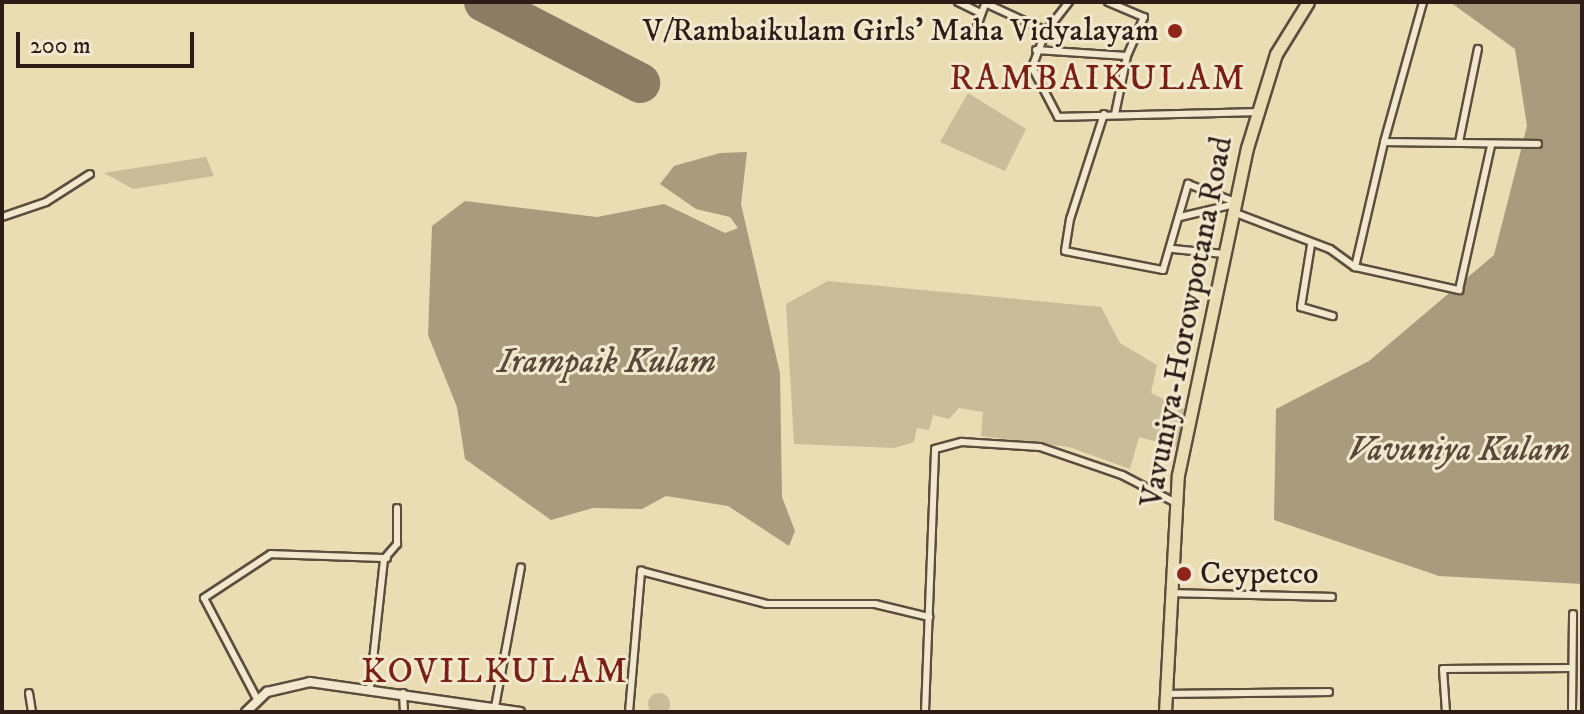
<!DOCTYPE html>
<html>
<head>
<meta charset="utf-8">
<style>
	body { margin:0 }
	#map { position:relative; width:1584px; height:714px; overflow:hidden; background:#eadcb3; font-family:"IM FELL DW Pica",serif }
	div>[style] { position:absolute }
	.green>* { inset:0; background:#cabc98 }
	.round { border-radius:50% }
	.water>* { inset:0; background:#aa9b7e }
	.runway>* { height:40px; margin:-20px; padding:0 20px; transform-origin:20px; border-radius:20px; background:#8c7c64 }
	.roads { filter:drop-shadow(2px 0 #5d4d3d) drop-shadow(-2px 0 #5d4d3d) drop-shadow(0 2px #5d4d3d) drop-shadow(0 -2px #5d4d3d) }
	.minor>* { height:6px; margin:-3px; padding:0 3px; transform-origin:3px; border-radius:3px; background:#f1e8ce }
	.tertiary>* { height:8px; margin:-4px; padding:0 4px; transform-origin:4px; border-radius:4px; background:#f1e8ce }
	.trunk>* { height:11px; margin:-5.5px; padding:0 5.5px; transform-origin:5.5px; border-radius:5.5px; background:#eadcb3 }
	.dots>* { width:22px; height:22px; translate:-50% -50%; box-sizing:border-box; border:4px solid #f1e8ce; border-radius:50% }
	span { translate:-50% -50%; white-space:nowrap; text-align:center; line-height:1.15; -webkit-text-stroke:6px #f1e8ce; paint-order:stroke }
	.poi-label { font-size:32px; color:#2e1d16 }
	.right { translate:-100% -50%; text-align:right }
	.left { translate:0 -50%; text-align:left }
	.street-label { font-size:32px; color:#2e1d16 }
	.water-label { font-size:34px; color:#59493a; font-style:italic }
	.quarter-label { font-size:36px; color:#7a1f14; letter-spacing:2px }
	.frame { position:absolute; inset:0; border:4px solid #2e1d16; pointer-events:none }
	.scale { position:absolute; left:16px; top:32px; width:178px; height:36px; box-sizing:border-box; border:4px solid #2e1d16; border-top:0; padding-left:10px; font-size:24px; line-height:28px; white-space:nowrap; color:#2e1d16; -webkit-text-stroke:6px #f1e8ce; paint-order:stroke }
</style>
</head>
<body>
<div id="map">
	<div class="green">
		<div style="clip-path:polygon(968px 93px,1026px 129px,1005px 171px,940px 142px)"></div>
		<div style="clip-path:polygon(206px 157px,214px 176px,133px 189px,104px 173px)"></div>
		<div style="clip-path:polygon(828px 281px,1101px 307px,1120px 343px,1157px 365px,1151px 393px,1188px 411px,1180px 448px,1139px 437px,1130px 469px,1069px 447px,981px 436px,983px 412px,959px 408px,949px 419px,933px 415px,929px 430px,917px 428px,914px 442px,894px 448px,794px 444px,786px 304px)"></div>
		<div class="round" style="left:648px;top:693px;width:22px;height:22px"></div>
	</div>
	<div class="water">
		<div style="clip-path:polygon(1450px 2px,1582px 2px,1582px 584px,1439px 576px,1274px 520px,1276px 409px,1369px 361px,1494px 255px,1527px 126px,1515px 49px)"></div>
		<div style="clip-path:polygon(747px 152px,741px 204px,780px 373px,782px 497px,795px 531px,789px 546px,728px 506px,666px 496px,642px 509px,593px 508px,551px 520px,465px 459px,457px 407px,428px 335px,432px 226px,465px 201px,597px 217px,664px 204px,725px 233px,738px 228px,730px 217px,696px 209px,660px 184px,674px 166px,720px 153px)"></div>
	</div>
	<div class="runway">
		<div style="left:484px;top:2px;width:176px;rotate:27.4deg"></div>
	</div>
	<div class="roads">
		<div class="minor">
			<div style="left:958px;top:2px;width:25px;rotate:26deg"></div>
			<div style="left:1069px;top:2px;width:37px;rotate:128deg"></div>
			<div style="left:1046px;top:31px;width:39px;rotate:111deg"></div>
			<div style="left:1032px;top:67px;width:56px;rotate:62.5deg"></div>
			<div style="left:1058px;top:117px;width:200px;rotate:-1.4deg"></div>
			<div style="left:1108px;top:2px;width:39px;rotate:23deg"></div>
			<div style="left:1144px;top:17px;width:43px;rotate:113.6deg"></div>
			<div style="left:1127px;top:56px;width:59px;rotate:101.7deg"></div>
			<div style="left:985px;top:3px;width:67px;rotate:24.7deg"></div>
			<div style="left:976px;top:29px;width:29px;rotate:-70deg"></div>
			<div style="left:1036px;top:50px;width:91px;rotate:3.8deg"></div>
			<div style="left:1104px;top:114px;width:110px;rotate:107.9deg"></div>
			<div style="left:1070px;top:219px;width:32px;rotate:99deg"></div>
			<div style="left:1065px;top:251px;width:100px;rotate:11deg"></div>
			<div style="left:1163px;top:270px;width:90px;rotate:-73.8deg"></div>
			<div style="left:1188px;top:184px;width:50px;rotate:21deg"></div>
			<div style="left:1384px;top:142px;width:145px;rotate:-74.4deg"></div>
			<div style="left:1459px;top:142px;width:95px;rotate:-78.5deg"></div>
			<div style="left:1233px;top:212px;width:104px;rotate:20.9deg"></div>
			<div style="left:1330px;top:249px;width:31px;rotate:36deg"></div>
			<div style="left:1355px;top:267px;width:128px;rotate:-76.9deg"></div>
			<div style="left:1384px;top:142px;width:154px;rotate:0.7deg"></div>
			<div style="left:2px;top:217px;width:46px;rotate:-18.8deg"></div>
			<div style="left:46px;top:202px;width:52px;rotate:-32.5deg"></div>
			<div style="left:1180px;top:217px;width:57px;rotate:-13.3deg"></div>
			<div style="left:1311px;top:245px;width:63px;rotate:99.2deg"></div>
			<div style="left:1301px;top:307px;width:33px;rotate:16deg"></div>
			<div style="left:1173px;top:249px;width:51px;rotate:5.6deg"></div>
			<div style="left:1355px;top:267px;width:107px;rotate:12.5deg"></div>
			<div style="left:1459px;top:290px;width:148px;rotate:-77.5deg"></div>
			<div style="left:1171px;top:593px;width:161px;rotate:1.4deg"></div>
			<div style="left:370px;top:688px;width:130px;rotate:-83.8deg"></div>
			<div style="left:384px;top:559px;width:20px;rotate:-49deg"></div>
			<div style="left:397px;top:544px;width:36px;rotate:-90deg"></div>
			<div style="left:29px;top:693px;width:19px;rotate:81deg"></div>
			<div style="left:403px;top:693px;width:19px;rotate:87deg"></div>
			<div style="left:1165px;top:694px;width:164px;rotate:-0.7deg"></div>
			<div style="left:257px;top:699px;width:114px;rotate:-117.7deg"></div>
			<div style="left:204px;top:598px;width:80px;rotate:-33.3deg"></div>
			<div style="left:271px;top:554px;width:116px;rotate:2deg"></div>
			<div style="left:495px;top:707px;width:142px;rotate:-79.5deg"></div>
			<div style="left:629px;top:712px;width:142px;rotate:-85.1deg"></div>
			<div style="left:641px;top:571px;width:130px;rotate:14.7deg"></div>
			<div style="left:767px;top:604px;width:108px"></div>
			<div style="left:875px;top:604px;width:56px;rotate:13.5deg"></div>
			<div style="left:925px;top:712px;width:263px;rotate:-87.8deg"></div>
			<div style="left:935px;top:449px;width:28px;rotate:-15deg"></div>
			<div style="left:962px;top:442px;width:78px;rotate:3.7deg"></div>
			<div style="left:1040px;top:447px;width:87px;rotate:18.9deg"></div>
			<div style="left:1122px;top:475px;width:59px;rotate:27.4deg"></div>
			<div style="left:1446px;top:712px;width:43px;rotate:-94deg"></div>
			<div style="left:1443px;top:669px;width:129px;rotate:-0.4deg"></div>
			<div style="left:1572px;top:712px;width:98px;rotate:-89.4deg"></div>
		</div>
		<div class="tertiary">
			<div style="left:246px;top:712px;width:29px;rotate:-44deg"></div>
			<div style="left:267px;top:692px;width:44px;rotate:-13.1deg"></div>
			<div style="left:310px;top:682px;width:212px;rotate:8.1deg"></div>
		</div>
		<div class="trunk">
			<div style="left:1165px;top:712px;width:237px;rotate:-86.9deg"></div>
			<div style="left:1178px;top:475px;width:334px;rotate:-78.1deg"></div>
			<div style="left:1247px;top:148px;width:98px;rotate:-72.9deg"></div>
			<div style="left:1276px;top:54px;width:61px;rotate:-58.4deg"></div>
		</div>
	</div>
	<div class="dots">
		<div style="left:1175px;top:31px;background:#8f2418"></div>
		<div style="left:1184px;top:574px;background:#8f2418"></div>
	</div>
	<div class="poi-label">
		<span class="right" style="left:1159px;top:31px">V/Rambaikulam Girls' Maha Vidyalayam</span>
		<span class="left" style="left:1200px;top:574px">Ceypetco</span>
	</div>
	<div class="street-label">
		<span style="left:1187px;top:322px;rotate:-79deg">Vavuniya-Horowpotana Road</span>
	</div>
	<div class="water-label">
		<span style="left:607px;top:363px">Irampaik Kulam</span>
		<span style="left:1459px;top:451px">Vavuniya Kulam</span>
	</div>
	<div class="quarter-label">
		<span style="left:1098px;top:79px">RAMBAIKULAM</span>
		<span style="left:495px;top:672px">KOVILKULAM</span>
	</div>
	<div class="frame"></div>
	<div class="scale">200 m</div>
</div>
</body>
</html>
